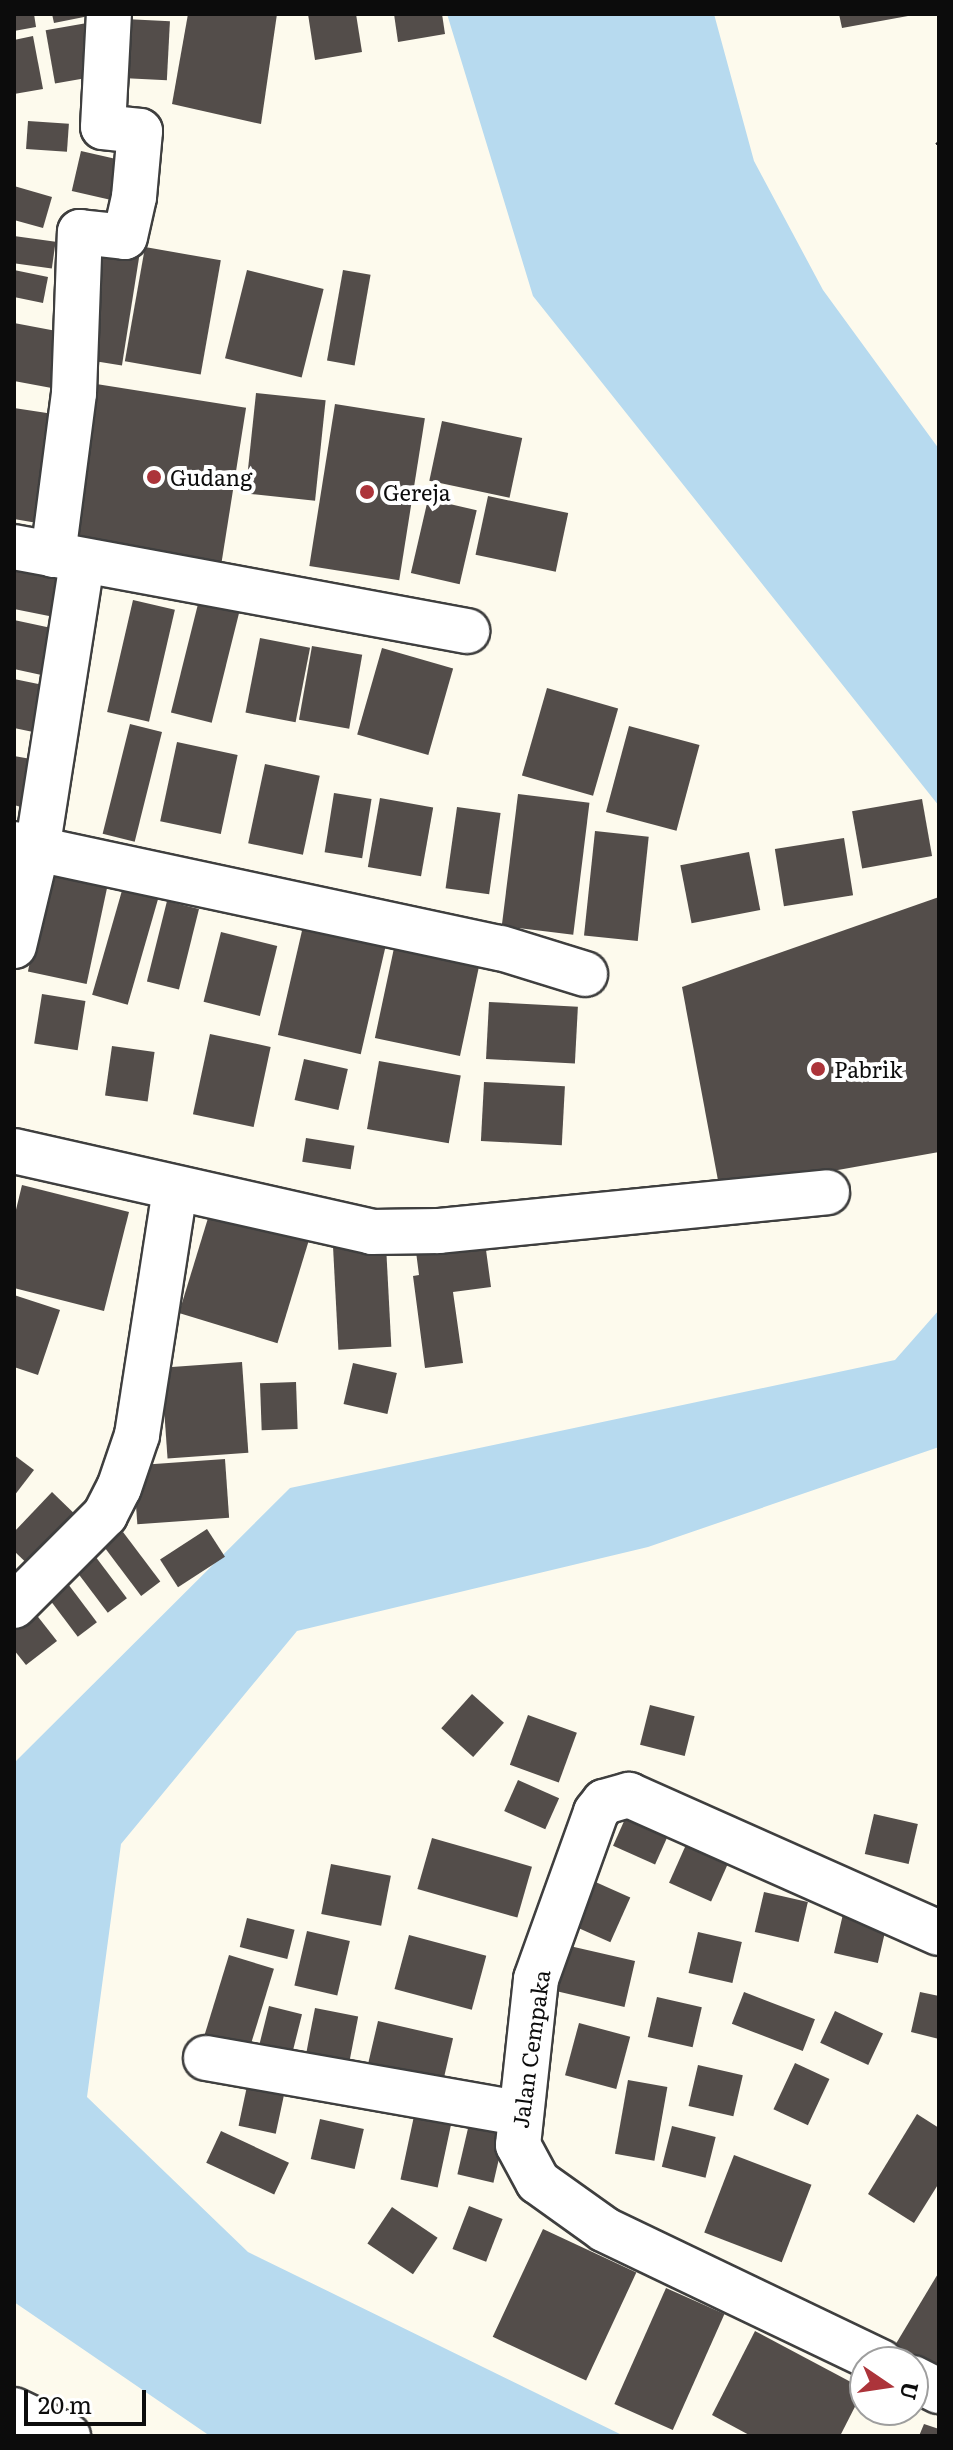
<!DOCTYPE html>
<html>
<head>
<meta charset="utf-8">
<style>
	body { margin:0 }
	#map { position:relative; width:953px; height:2450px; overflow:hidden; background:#fdfaed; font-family:Literata,serif }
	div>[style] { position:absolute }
	.water>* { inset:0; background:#b7daef }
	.building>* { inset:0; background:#534d4a; transform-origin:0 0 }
	.path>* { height:5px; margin-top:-2.5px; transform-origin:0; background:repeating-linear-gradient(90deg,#2e2e2e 0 8px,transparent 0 12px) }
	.roads { filter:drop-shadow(2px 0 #3f3f3f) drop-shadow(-2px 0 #3f3f3f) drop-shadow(0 2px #3f3f3f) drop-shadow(0 -2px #3f3f3f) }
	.minor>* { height:44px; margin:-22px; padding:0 22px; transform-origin:22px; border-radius:22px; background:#fff }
	.dots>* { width:22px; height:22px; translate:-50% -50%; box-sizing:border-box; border:4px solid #fff; border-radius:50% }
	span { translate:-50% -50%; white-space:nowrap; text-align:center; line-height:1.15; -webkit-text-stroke:8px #fff; paint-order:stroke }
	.poi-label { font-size:22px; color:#0c0c0c }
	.left { translate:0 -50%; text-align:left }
	.street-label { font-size:22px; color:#0c0c0c }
	.frame { position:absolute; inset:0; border:16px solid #0c0c0c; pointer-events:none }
	.north { position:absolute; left:849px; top:2346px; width:80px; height:80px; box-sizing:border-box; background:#fff; border:2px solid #9e9e9e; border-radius:50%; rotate:103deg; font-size:22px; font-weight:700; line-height:32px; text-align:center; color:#0c0c0c }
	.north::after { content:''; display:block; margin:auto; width:28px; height:36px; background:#ac343a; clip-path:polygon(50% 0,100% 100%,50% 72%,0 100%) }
	.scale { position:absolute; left:24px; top:2390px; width:122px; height:36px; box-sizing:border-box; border:4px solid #0c0c0c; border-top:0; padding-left:10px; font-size:24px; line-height:28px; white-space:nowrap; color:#0c0c0c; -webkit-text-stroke:6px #fff; paint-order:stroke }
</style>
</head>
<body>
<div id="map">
	<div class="water">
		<div style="clip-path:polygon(447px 14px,714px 14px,754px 161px,823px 290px,939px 449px,939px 806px,533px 296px)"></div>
		<div style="clip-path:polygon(939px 1310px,939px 1447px,648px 1547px,297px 1631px,121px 1844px,87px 2097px,248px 2252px,624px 2436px,210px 2436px,14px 2302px,14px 1763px,290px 1488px,895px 1360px)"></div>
	</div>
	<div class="building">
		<div style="clip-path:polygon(14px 14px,34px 14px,36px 27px,14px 31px)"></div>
		<div style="clip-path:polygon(52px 14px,94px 14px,94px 15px,54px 23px)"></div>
		<div style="clip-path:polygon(188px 14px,277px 14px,261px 124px,172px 104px)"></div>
		<div style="clip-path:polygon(308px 14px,356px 14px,362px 52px,315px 60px)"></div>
		<div style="clip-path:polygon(394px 14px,442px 14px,445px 34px,398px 42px)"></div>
		<div style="clip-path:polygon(839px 14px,908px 14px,908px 16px,842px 28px)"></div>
		<div style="left:125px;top:19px;width:45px;height:59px;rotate:3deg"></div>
		<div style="left:87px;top:23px;width:54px;height:42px;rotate:80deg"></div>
		<div style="clip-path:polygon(33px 36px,43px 89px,14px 94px,14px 40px)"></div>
		<div style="left:28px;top:121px;width:41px;height:28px;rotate:4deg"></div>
		<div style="left:81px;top:151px;width:45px;height:41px;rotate:13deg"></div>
		<div style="clip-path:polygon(14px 186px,52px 197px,43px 228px,14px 220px)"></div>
		<div style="left:14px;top:236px;width:42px;height:27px;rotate:8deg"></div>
		<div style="left:145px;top:247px;width:77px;height:116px;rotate:10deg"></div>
		<div style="left:96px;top:248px;width:44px;height:112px;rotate:9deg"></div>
		<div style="clip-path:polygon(14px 270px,48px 277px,43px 303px,14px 297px)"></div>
		<div style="left:247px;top:270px;width:79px;height:91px;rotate:14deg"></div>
		<div style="left:343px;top:270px;width:28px;height:92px;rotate:10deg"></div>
		<div style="clip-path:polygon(14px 323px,67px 333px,57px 389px,14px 381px)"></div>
		<div style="left:90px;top:383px;width:158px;height:164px;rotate:9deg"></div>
		<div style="left:256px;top:393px;width:70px;height:101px;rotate:6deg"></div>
		<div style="left:335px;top:404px;width:91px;height:164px;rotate:9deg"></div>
		<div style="clip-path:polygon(14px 408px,60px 415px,43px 524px,14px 519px)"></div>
		<div style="left:442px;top:421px;width:82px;height:61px;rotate:12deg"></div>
		<div style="left:488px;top:496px;width:82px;height:60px;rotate:12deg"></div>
		<div style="left:428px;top:499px;width:50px;height:76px;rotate:13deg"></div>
		<div style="clip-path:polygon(14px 560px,63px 570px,54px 617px,14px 609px)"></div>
		<div style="left:133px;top:600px;width:43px;height:115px;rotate:13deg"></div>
		<div style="left:199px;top:600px;width:42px;height:116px;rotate:14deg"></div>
		<div style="clip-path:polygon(14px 620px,56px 629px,46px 676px,14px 669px)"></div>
		<div style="left:260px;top:638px;width:51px;height:76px;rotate:11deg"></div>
		<div style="left:312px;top:646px;width:51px;height:75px;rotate:10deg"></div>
		<div style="left:382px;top:648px;width:74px;height:90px;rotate:16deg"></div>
		<div style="clip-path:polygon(14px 679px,48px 686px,38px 733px,14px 728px)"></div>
		<div style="left:547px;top:688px;width:74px;height:91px;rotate:16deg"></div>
		<div style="left:130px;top:724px;width:33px;height:113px;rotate:14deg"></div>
		<div style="left:629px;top:726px;width:73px;height:89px;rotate:15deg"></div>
		<div style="left:177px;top:742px;width:62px;height:81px;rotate:12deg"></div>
		<div style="clip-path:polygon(14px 756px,31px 759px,21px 807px,14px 805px)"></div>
		<div style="left:265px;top:764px;width:56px;height:81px;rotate:12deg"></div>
		<div style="left:334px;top:793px;width:38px;height:60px;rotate:9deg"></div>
		<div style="left:518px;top:794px;width:72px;height:133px;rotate:7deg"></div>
		<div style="left:380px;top:798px;width:54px;height:70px;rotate:10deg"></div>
		<div style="left:922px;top:799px;width:58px;height:71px;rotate:80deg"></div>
		<div style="left:457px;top:807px;width:44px;height:82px;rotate:8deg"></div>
		<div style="left:595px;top:831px;width:54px;height:105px;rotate:6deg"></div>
		<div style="left:844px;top:838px;width:58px;height:70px;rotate:81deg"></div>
		<div style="left:749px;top:852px;width:59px;height:70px;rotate:79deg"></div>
		<div style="left:51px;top:863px;width:60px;height:111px;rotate:12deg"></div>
		<div style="left:123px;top:887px;width:37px;height:112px;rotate:16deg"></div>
		<div style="clip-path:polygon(939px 897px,939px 1152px,720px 1191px,682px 987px)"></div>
		<div style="left:167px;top:901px;width:33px;height:83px;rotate:14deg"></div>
		<div style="left:304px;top:922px;width:85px;height:116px;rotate:13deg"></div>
		<div style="left:221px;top:932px;width:58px;height:72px;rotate:14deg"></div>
		<div style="left:394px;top:948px;width:87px;height:92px;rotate:12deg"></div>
		<div style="left:42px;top:994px;width:44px;height:50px;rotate:9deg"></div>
		<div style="left:489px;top:1002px;width:89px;height:57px;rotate:3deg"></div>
		<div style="left:210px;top:1034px;width:62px;height:82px;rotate:12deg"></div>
		<div style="left:112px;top:1046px;width:43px;height:50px;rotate:8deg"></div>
		<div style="left:304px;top:1059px;width:45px;height:42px;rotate:13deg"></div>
		<div style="left:379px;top:1061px;width:83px;height:69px;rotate:10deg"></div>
		<div style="left:484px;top:1082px;width:81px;height:59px;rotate:3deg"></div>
		<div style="left:306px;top:1138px;width:49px;height:24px;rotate:9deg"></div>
		<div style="clip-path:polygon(22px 1185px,129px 1212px,104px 1311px,14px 1288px,14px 1218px)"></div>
		<div style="left:212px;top:1205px;width:103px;height:113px;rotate:17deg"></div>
		<div style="clip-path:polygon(484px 1235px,491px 1287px,453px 1292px,463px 1363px,425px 1368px,413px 1276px,419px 1275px,415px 1244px)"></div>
		<div style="left:386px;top:1245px;width:102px;height:53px;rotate:87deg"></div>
		<div style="clip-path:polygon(14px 1295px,60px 1310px,38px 1375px,14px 1367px)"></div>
		<div style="left:242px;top:1362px;width:91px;height:81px;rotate:86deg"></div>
		<div style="left:353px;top:1363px;width:45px;height:42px;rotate:13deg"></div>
		<div style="left:296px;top:1382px;width:47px;height:36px;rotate:88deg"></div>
		<div style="clip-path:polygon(14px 1455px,34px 1470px,14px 1496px)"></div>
		<div style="left:225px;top:1459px;width:59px;height:92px;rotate:86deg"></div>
		<div style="clip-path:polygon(52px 1492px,83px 1522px,36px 1572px,14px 1551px,14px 1532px)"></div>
		<div style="left:207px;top:1529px;width:33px;height:56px;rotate:57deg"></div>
		<div style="left:123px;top:1532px;width:62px;height:24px;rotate:53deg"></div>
		<div style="left:89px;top:1548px;width:63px;height:24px;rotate:53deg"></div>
		<div style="left:59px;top:1572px;width:63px;height:24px;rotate:53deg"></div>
		<div style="clip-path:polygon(35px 1613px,57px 1641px,26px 1665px,14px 1650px,14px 1630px)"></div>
		<div style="left:472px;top:1694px;width:43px;height:46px;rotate:42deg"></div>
		<div style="left:650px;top:1705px;width:46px;height:41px;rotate:14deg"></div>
		<div style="left:528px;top:1715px;width:52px;height:53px;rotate:20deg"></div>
		<div style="left:518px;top:1780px;width:45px;height:34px;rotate:24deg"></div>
		<div style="left:633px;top:1801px;width:46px;height:49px;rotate:24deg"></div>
		<div style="left:874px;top:1814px;width:45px;height:41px;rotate:13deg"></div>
		<div style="left:432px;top:1838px;width:104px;height:53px;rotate:16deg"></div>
		<div style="left:689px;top:1838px;width:46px;height:49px;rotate:24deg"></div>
		<div style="left:331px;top:1864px;width:61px;height:51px;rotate:11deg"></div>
		<div style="left:591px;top:1880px;width:43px;height:49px;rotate:24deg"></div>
		<div style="left:764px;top:1892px;width:45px;height:41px;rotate:13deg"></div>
		<div style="left:843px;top:1914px;width:45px;height:40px;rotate:13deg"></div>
		<div style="left:247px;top:1918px;width:49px;height:30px;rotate:14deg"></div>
		<div style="left:307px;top:1931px;width:44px;height:56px;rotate:13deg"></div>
		<div style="left:698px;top:1932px;width:45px;height:42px;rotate:13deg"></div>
		<div style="left:409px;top:1935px;width:80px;height:56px;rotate:15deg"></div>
		<div style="left:561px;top:1944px;width:76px;height:47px;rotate:13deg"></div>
		<div style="left:229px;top:1955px;width:47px;height:90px;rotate:17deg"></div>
		<div style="left:744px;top:1992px;width:76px;height:34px;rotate:21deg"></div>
		<div style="clip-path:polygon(920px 1992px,939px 1996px,939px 2039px,911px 2032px)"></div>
		<div style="left:657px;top:1997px;width:46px;height:41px;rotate:13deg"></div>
		<div style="left:269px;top:2006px;width:34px;height:48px;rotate:14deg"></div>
		<div style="left:315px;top:2008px;width:44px;height:60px;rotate:11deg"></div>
		<div style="left:835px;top:2011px;width:53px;height:35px;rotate:25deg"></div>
		<div style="left:378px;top:2021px;width:77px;height:45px;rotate:13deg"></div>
		<div style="left:579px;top:2023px;width:53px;height:54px;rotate:15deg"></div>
		<div style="left:795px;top:2063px;width:38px;height:51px;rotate:25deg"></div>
		<div style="left:698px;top:2065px;width:46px;height:42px;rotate:13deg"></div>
		<div style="left:250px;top:2072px;width:38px;height:55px;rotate:12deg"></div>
		<div style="left:628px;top:2080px;width:40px;height:75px;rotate:10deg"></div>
		<div style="left:472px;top:2111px;width:37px;height:65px;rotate:13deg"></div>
		<div style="clip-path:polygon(917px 2114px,939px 2128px,939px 2183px,914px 2223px,868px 2194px)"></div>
		<div style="left:414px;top:2116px;width:38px;height:65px;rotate:12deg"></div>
		<div style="left:320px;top:2119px;width:45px;height:41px;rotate:13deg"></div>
		<div style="left:672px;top:2126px;width:45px;height:42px;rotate:14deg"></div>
		<div style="left:221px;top:2131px;width:75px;height:35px;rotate:25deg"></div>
		<div style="left:734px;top:2155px;width:83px;height:83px;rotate:21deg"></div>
		<div style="left:469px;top:2206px;width:36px;height:46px;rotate:21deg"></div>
		<div style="left:392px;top:2207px;width:55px;height:44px;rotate:34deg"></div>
		<div style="left:543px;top:2229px;width:103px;height:119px;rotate:25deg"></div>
		<div style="clip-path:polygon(939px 2272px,939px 2375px,894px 2347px)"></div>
		<div style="left:666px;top:2288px;width:64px;height:127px;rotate:24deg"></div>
		<div style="clip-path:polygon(755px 2331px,864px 2389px,840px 2436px,751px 2436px,712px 2415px)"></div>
		<div style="clip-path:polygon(924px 2424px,939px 2429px,939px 2436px,919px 2436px)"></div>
	</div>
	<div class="path">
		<div style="left:937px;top:145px;width:3px;rotate:-45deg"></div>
	</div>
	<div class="roads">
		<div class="minor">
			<div style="left:14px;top:547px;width:461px;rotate:10.5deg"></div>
			<div style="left:53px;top:555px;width:163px;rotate:-82.6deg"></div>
			<div style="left:74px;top:393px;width:161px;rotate:-87.9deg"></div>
			<div style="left:80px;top:232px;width:45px;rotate:6.3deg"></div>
			<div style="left:125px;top:237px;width:41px;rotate:-77.3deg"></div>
			<div style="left:134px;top:197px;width:66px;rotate:-84.8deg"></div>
			<div style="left:140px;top:131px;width:37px;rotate:-174deg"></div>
			<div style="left:103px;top:127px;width:113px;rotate:-87deg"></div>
			<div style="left:14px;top:844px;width:498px;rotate:12.1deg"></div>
			<div style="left:501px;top:948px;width:88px;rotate:17.2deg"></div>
			<div style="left:14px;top:946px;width:99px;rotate:-76.5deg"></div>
			<div style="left:37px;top:850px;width:291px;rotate:-81.1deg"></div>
			<div style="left:14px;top:1151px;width:367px;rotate:12.7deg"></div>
			<div style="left:372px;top:1232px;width:67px;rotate:-0.9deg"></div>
			<div style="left:439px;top:1231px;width:390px;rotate:-5.7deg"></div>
			<div style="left:14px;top:1606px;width:129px;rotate:-45deg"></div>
			<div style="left:105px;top:1515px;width:30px;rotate:-63deg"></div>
			<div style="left:119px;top:1488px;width:56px;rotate:-71.2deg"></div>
			<div style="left:137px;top:1435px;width:248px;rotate:-81.2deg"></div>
			<div style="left:206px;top:2058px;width:317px;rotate:10deg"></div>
			<div style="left:881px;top:2362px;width:307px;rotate:-154.4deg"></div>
			<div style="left:604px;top:2229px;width:81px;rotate:-144.5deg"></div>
			<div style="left:538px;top:2182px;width:42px;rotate:-118.4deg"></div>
			<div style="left:518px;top:2145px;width:167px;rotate:-83.8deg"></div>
			<div style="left:536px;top:1979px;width:177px;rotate:-70.2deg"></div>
			<div style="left:596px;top:1812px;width:13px;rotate:-51deg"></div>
			<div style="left:604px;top:1802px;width:26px;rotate:-16deg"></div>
			<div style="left:629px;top:1795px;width:339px;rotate:24deg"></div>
			<div style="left:913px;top:2378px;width:29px;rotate:27deg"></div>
			<div style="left:14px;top:2410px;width:60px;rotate:25.7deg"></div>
		</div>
	</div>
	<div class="dots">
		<div style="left:154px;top:477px;background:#ac343a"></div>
		<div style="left:367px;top:492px;background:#ac343a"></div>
		<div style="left:818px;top:1069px;background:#ac343a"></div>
	</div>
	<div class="poi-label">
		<span class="left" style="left:170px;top:477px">Gudang</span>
		<span class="left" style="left:383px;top:492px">Gereja</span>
		<span class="left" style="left:834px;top:1069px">Pabrik</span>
	</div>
	<div class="street-label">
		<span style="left:530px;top:2049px;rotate:-82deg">Jalan Cempaka</span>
	</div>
	<div class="frame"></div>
	<div class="north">U</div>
	<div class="scale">20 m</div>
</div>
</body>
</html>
